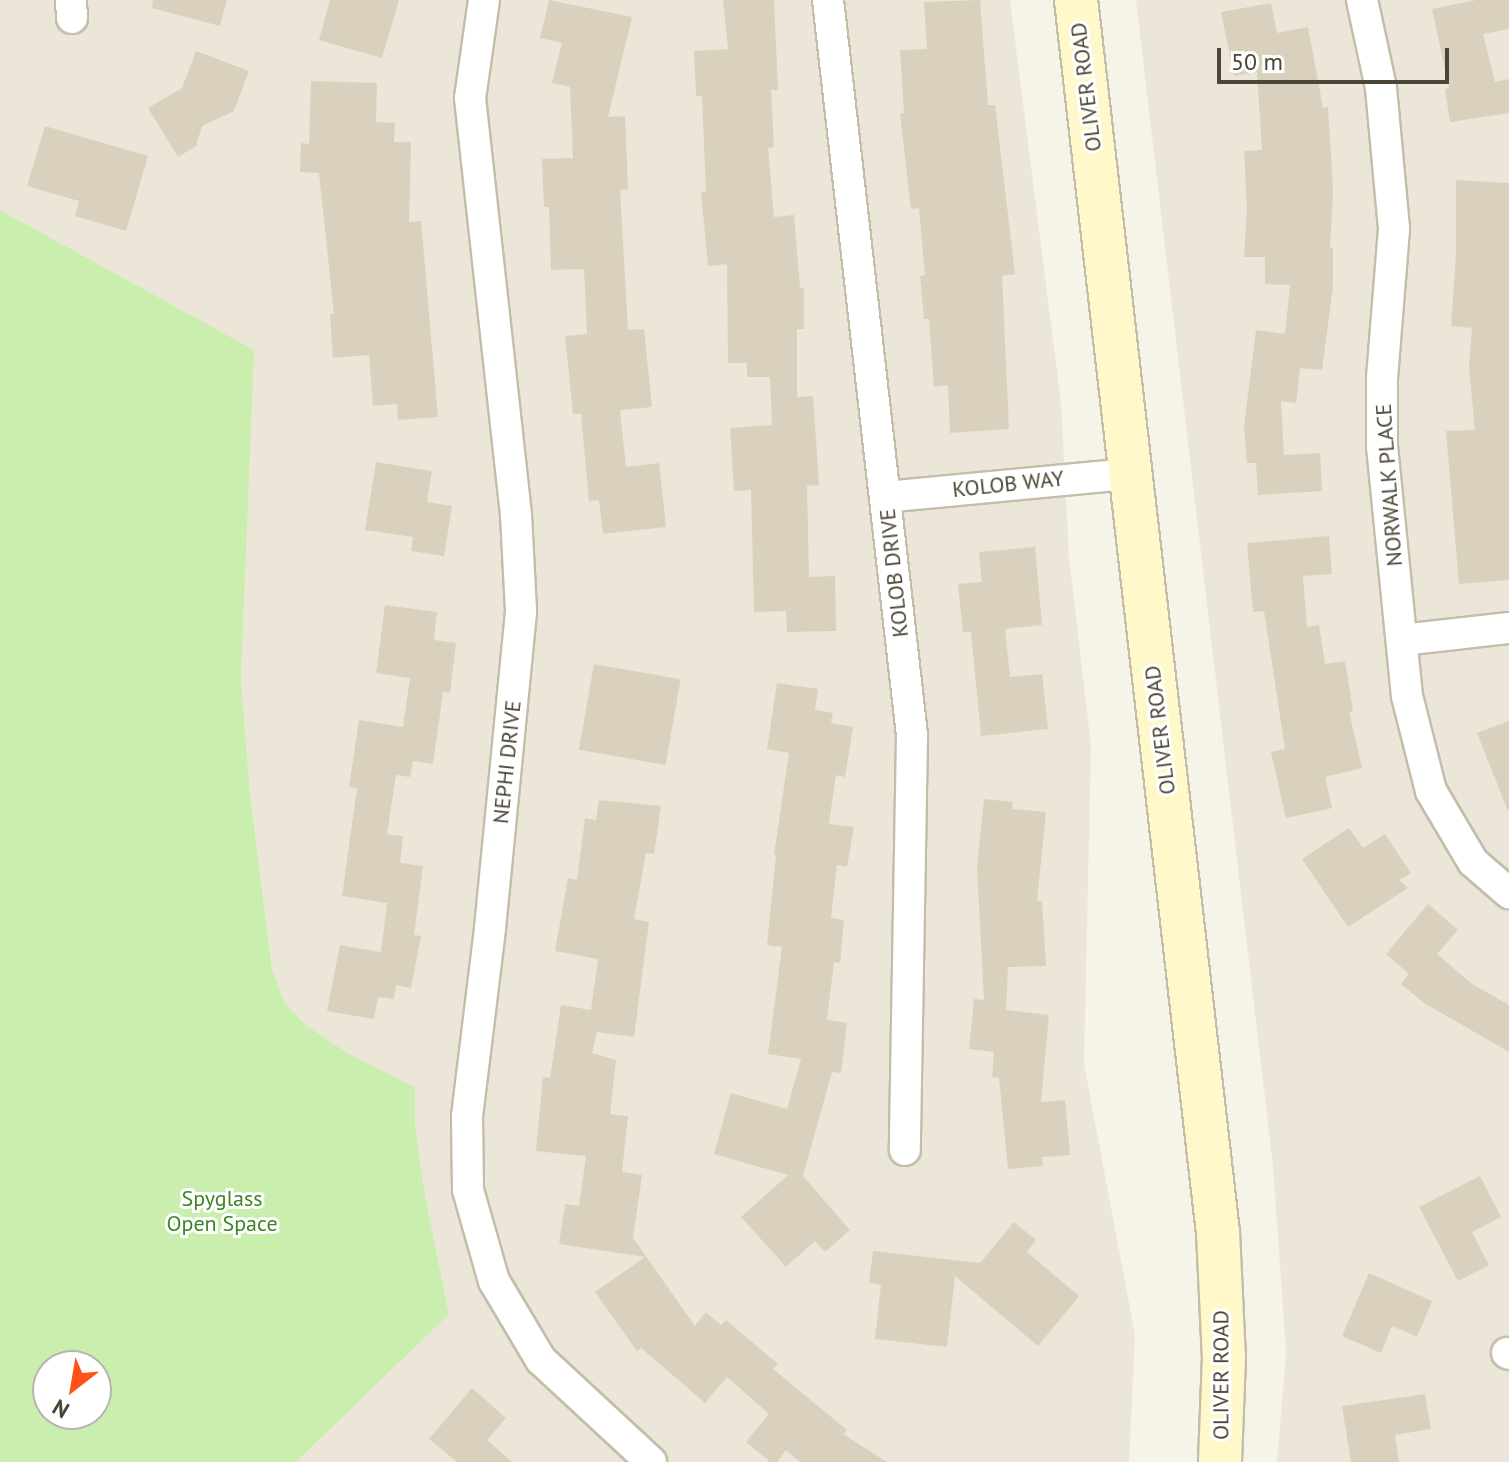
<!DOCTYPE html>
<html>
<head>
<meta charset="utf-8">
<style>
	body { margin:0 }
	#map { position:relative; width:1509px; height:1462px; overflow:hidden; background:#f6f4e9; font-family:"PT Sans",sans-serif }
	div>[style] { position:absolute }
	.residential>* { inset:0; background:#ebe6d7 }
	.green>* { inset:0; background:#caeeae }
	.building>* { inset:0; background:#d9d1bd; transform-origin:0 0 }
	.roads { filter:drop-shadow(2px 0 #c3bdaa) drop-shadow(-2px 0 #c3bdaa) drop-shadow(0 2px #c3bdaa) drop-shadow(0 -2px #c3bdaa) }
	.street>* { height:30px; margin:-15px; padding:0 15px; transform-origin:15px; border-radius:15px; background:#fff }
	.secondary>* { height:42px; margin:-21px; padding:0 21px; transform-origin:21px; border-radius:21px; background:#fff8ca }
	span { translate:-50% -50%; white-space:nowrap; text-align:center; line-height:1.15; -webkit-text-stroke:6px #fff; paint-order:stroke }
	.street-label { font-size:22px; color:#4b4536 }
	.park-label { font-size:22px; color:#3d8522 }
	.north { position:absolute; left:32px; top:1350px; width:80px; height:80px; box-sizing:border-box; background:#fff; border:2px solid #b7b5af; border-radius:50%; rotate:211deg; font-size:22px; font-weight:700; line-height:32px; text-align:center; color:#4b4536 }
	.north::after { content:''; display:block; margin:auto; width:28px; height:36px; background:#ff5317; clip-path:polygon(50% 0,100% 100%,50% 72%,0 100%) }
	.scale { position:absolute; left:1217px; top:48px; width:232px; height:36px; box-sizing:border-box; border:4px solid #4b4536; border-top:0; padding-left:10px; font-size:24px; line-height:28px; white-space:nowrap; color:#4b4536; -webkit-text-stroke:6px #fff; paint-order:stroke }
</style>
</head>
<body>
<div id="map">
	<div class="residential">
		<div style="clip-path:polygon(0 0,1010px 0,1061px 403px,1069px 557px,1091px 746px,1084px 1064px,1135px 1335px,1129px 1462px,296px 1462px,449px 1313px,425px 1195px,415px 1126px,415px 1087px,346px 1052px,307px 1026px,284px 1002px,272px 969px,250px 793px,241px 679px,253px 350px,0 210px)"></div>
		<div style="clip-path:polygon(1136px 0,1509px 0,1509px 1462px,1277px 1462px,1286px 1352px,1273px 1166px)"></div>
	</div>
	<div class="green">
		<div style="clip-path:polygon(evenodd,0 210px,254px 350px,241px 679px,250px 793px,272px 969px,284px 1002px,307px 1026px,346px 1052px,415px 1087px,415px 1126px,425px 1195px,449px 1314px,296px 1462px,0 1462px,0 210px,48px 1366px,96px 1366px,96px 1414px,48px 1414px,48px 1366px)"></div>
	</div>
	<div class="building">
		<div style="clip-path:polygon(153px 0,227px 0,220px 26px,152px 8px)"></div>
		<div style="clip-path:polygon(330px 0,399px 0,382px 58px,319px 40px)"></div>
		<div style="clip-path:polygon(549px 0,632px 17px,608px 117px,625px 116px,628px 189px,620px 190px,628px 330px,644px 329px,652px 407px,620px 410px,626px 467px,659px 463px,666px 527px,603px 534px,599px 500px,589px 501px,581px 414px,573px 414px,565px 336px,587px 334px,584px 269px,551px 270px,549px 207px,544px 207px,542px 159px,573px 158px,570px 87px,552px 83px,562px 43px,540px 38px)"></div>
		<div style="clip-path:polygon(723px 0,774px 0,778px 90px,771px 90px,774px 147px,768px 148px,774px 217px,794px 215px,800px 288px,804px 288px,804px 329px,797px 329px,797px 397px,813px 396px,819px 485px,807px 486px,809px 577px,835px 576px,836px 631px,787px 632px,786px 611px,754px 612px,751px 490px,734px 491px,730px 428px,772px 425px,770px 377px,747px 377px,747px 363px,728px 363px,727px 264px,708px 266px,701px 192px,706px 192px,702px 96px,696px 96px,694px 51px,728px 49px)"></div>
		<div style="clip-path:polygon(980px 0,988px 105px,995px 105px,1015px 274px,1002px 276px,1009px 429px,950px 433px,948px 385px,934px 387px,929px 319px,924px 319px,920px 276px,925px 275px,919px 208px,911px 209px,900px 114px,904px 113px,900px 50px,927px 49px,924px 2px)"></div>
		<div style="clip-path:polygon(1476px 0,1509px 0,1509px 29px,1483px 34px,1495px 82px,1509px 79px,1509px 113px,1450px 122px,1445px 89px,1449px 88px,1432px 9px)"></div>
		<div style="clip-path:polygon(1271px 3px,1277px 33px,1308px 27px,1323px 108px,1328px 107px,1333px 189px,1330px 248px,1333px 248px,1333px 286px,1322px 370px,1300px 368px,1296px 403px,1281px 401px,1284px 455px,1320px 453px,1322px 491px,1258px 495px,1256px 463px,1247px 463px,1244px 427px,1256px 330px,1285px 334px,1290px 285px,1265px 284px,1265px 257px,1244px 257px,1247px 210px,1244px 151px,1262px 150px,1257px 72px,1234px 76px,1221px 12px)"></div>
		<div style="clip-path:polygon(196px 51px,249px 71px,234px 111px,202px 126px,196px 146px,178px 157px,148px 108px,182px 88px)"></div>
		<div style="clip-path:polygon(311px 81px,377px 83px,376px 122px,395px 123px,394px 142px,411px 142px,409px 222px,421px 221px,438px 417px,398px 420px,397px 404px,373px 406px,369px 355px,333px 358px,330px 314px,334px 314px,319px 173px,300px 172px,301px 143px,309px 144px)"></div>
		<div style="clip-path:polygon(45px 126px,148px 156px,126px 231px,75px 216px,79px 201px,27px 186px)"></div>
		<div style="clip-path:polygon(1456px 180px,1509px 183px,1509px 580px,1459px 584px,1446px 431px,1475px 430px,1469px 367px,1472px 328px,1451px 326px,1456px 255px)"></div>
		<div style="clip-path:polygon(376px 462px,432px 471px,427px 502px,452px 506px,444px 556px,411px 551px,413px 537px,365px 530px)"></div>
		<div style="clip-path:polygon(1329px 536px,1332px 574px,1303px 576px,1307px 627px,1319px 625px,1325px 664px,1345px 661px,1353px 711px,1349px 712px,1362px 768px,1325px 777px,1332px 808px,1286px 818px,1271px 752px,1285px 749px,1264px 611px,1253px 612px,1247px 543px)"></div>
		<div style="clip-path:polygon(1035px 547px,1042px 625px,1005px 629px,1010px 677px,1042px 674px,1048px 729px,981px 736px,971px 632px,963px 632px,958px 584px,982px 582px,979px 552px)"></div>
		<div style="clip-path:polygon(385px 605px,437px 612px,434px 640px,456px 643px,450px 693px,443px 692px,433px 764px,413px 761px,410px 777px,396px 775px,387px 834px,403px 836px,400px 863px,423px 866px,414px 935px,421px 936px,411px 988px,396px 985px,394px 999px,378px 997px,374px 1019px,327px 1011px,340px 945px,381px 952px,387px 903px,342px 896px,357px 788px,349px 787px,359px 720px,403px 727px,410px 678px,376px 673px)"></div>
		<div style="left:594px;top:664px;width:88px;height:87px;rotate:10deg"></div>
		<div style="clip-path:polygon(777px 683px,818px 689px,815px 710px,833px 713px,831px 723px,853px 727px,845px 777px,836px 775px,829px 824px,854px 827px,847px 867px,837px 865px,831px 918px,844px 920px,840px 963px,834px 962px,827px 1020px,847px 1023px,841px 1073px,832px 1072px,803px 1176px,850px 1230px,825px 1252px,815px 1241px,786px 1267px,741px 1217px,788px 1175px,714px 1154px,731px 1093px,787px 1109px,801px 1059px,768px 1054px,782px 947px,767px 945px,776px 855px,774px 855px,789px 753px,767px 749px)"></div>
		<div style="clip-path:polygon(1509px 721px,1509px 811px,1508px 811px,1477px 733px)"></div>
		<div style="clip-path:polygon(984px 799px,1013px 802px,1012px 809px,1046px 812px,1037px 901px,1042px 901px,1046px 966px,1008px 967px,1006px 1010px,1049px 1015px,1041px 1102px,1065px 1100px,1070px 1155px,1042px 1157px,1043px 1166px,1008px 1169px,999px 1078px,992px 1077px,994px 1052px,969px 1049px,974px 999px,984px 1000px,977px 867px)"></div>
		<div style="clip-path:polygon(599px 800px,661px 806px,654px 854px,646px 853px,634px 919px,649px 922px,634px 1037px,597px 1032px,592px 1053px,616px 1060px,610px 1114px,628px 1116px,622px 1172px,642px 1175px,633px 1238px,695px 1326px,706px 1312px,721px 1325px,726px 1320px,778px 1364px,773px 1369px,847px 1430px,843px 1434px,887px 1462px,800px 1462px,786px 1450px,777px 1462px,770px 1462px,746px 1442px,769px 1414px,727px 1377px,705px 1403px,641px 1348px,637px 1351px,595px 1292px,645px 1257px,559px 1244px,565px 1204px,579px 1206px,586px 1156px,536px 1151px,543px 1077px,550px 1078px,561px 1005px,591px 1010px,598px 959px,555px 951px,568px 878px,577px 880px,585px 818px,596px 820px)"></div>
		<div style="clip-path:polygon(1349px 828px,1363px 848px,1385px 834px,1411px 873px,1399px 880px,1408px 888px,1348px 927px,1302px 859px)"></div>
		<div style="clip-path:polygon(1428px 904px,1458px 930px,1437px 954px,1472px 984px,1509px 1005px,1509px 1052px,1424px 1003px,1401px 984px,1409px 974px,1386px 954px)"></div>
		<div style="clip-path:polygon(1480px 1176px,1501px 1217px,1472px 1232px,1489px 1265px,1458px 1281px,1419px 1207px)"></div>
		<div style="clip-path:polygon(1014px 1222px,1036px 1240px,1027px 1252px,1079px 1296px,1038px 1346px,955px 1276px,947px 1347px,875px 1339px,881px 1285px,869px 1283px,873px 1251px,980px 1263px)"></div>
		<div style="clip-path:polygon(1369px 1273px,1432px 1301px,1417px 1337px,1392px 1326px,1381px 1353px,1342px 1336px)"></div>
		<div style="clip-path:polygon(472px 1388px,506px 1418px,487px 1440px,512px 1462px,457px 1462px,429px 1439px)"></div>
		<div style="clip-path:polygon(1425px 1394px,1431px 1429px,1395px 1435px,1399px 1462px,1351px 1462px,1342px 1406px)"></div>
	</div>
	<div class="roads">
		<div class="street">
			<div style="left:71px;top:0;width:18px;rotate:87deg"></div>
			<div style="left:484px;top:0;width:99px;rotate:98.1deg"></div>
			<div style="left:470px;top:98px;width:420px;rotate:83.7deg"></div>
			<div style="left:516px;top:515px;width:97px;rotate:87deg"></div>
			<div style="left:521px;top:612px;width:319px;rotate:95.6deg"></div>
			<div style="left:490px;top:929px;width:189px;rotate:97deg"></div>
			<div style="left:467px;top:1117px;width:73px;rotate:89.2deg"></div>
			<div style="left:468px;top:1190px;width:95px;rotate:74.1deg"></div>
			<div style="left:494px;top:1281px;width:92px;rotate:59.3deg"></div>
			<div style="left:541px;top:1360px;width:150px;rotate:42.8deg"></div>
			<div style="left:828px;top:0;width:740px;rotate:83.48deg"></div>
			<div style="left:912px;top:735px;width:415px;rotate:91deg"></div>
			<div style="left:1362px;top:0;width:90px;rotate:77.8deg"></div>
			<div style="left:1381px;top:88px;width:142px;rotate:84.7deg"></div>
			<div style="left:1394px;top:229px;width:149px;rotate:94.6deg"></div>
			<div style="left:1382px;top:378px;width:68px;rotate:90deg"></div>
			<div style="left:1382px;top:446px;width:251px;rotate:84.3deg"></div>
			<div style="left:1407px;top:696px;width:98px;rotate:75.8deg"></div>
			<div style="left:1431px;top:791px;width:82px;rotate:59.4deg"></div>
			<div style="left:1473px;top:862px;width:48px;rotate:40.7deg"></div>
			<div style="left:885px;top:497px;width:246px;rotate:-5.4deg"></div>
			<div style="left:1402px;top:640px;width:108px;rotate:-6.4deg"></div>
			<div style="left:1507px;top:1353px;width:2px;rotate:27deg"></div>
		</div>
		<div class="secondary">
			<div style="left:1076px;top:0;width:1240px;rotate:83.43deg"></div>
			<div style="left:1218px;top:1232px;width:125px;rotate:87.3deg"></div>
			<div style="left:1224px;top:1357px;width:105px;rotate:92.2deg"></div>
		</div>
	</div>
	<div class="street-label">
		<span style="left:1086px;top:87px;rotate:-97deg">OLIVER ROAD</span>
		<span style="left:1008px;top:484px;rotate:-6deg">KOLOB WAY</span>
		<span style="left:1389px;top:485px;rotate:-94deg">NORWALK PLACE</span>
		<span style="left:894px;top:573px;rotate:-96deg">KOLOB DRIVE</span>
		<span style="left:1160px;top:730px;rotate:-97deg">OLIVER ROAD</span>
		<span style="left:507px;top:762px;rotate:-84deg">NEPHI DRIVE</span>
		<span style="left:1221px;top:1375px;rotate:-90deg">OLIVER ROAD</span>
	</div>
	<div class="park-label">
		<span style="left:222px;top:1211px">Spyglass<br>Open Space</span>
	</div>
	<div class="north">N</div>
	<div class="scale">50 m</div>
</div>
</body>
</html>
